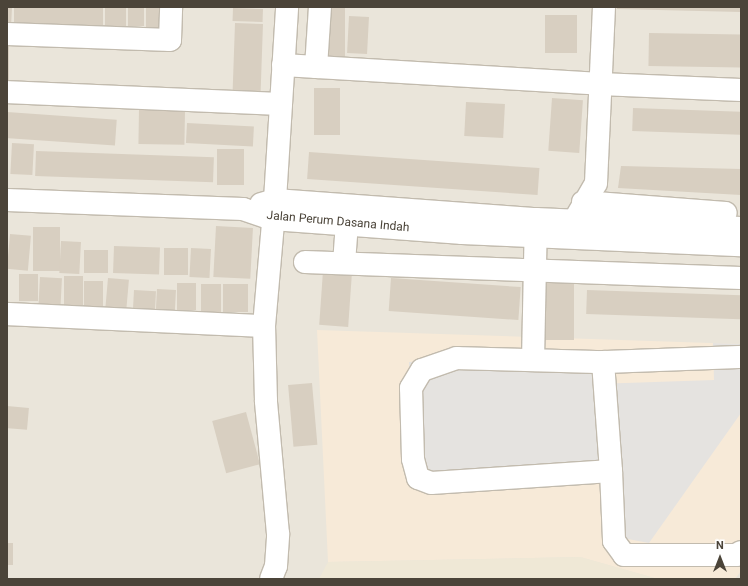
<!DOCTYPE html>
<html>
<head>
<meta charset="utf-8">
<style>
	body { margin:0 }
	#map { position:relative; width:748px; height:586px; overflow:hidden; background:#f6f3ec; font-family:Roboto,sans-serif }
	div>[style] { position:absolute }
	.residential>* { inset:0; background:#eae5da; transform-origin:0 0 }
	.commercial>* { inset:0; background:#f7ead8 }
	.education>* { inset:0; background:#efe8d6 }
	.parking>* { inset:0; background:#e5e3e0 }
	.building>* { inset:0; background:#d8cfc1; transform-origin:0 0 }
	.roads { filter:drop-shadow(1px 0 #c2bbae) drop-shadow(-1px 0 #c2bbae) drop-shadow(0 1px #c2bbae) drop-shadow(0 -1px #c2bbae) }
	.minor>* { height:22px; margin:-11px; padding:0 11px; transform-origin:11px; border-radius:11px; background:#fff }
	span { translate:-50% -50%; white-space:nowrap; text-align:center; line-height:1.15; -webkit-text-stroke:3px #fff; paint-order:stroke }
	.street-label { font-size:12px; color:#4b4439 }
	.frame { position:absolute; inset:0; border:8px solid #4b4439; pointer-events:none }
	.north { position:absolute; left:700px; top:538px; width:40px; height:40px; -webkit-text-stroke:3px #fff; paint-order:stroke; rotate:0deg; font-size:11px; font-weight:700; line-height:16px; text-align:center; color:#4b4439 }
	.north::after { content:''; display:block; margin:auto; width:14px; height:18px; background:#4b4439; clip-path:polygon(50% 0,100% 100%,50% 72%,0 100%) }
</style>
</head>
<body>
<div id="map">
	<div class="residential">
		<div style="left:7px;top:7px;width:734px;height:572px"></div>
	</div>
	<div class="commercial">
		<div style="clip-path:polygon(317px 330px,741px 344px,741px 571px,735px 579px,658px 579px,580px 557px,328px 562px)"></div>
	</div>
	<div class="education">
		<div style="clip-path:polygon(580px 557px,658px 579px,319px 579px,328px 562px)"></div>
	</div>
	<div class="parking">
		<div style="clip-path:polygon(713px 343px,741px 344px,741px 413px,649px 543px,612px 536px,608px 479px,415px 490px,409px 362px,593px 356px,596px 384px,714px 380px)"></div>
	</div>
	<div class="building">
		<div style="clip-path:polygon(7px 7px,12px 7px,11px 27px,7px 27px)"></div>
		<div style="left:14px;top:7px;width:89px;height:18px"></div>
		<div style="left:105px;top:7px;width:21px;height:20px"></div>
		<div style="left:128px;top:7px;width:16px;height:19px"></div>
		<div style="left:146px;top:7px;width:16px;height:21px"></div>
		<div style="left:324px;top:7px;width:21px;height:52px"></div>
		<div style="clip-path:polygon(617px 7px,741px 7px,741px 12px,617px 9px)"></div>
		<div style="left:233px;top:8px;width:30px;height:13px;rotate:2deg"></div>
		<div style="left:545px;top:15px;width:32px;height:38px"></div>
		<div style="left:349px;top:16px;width:20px;height:37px;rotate:3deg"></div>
		<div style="left:235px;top:23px;width:28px;height:68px;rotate:2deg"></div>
		<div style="left:649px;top:33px;width:92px;height:33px;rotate:1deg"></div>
		<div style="left:7px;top:41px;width:2px;height:41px"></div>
		<div style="left:314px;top:88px;width:26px;height:47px"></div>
		<div style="left:552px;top:98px;width:31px;height:53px;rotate:4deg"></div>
		<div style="left:466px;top:102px;width:39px;height:34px;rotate:3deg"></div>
		<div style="left:633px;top:108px;width:108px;height:23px;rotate:2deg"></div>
		<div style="left:139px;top:110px;width:46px;height:34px;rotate:1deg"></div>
		<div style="left:7px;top:112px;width:110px;height:26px;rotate:4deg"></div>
		<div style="left:187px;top:123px;width:67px;height:20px;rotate:3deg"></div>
		<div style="left:12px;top:143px;width:22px;height:31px;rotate:3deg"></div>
		<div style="left:217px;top:149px;width:27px;height:36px"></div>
		<div style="left:36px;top:151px;width:178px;height:25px;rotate:2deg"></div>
		<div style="left:309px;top:152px;width:231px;height:27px;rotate:4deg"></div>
		<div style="clip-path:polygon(621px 166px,741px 169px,741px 195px,618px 188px)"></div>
		<div style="left:216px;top:226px;width:37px;height:51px;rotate:3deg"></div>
		<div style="left:33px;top:227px;width:27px;height:44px"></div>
		<div style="left:10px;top:234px;width:21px;height:35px;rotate:5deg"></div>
		<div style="left:61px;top:241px;width:20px;height:32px;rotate:3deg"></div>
		<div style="left:114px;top:246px;width:46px;height:27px;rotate:2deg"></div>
		<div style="left:164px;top:248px;width:24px;height:27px"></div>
		<div style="left:191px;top:248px;width:20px;height:29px;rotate:3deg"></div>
		<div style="left:84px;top:250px;width:24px;height:23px"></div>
		<div style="left:323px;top:271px;width:29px;height:54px;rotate:4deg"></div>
		<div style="left:19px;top:274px;width:19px;height:27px"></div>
		<div style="left:64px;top:276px;width:19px;height:29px"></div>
		<div style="left:40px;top:277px;width:22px;height:29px;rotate:3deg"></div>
		<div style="left:108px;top:278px;width:21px;height:31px;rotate:5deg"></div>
		<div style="left:391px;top:278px;width:130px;height:33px;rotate:4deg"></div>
		<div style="left:84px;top:281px;width:19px;height:26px"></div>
		<div style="left:544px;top:282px;width:30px;height:58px"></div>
		<div style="left:177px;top:283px;width:19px;height:27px"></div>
		<div style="left:201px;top:284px;width:20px;height:29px"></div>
		<div style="left:223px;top:284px;width:25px;height:28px"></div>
		<div style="left:157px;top:289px;width:19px;height:21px;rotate:3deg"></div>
		<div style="left:134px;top:290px;width:22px;height:19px;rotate:3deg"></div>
		<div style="left:587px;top:290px;width:154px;height:24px;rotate:2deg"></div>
		<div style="left:312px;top:383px;width:62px;height:24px;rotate:85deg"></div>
		<div style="left:7px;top:406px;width:22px;height:22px;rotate:5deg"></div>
		<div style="left:246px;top:412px;width:54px;height:35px;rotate:75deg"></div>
		<div style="left:7px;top:543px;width:6px;height:22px"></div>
	</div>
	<div class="roads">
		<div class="minor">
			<div style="left:7px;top:34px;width:163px;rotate:2.1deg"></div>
			<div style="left:170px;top:40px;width:33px;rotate:-88deg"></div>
			<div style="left:283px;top:65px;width:318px;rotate:3.4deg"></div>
			<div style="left:600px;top:84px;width:141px;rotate:2.4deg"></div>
			<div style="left:316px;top:67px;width:60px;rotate:-86.2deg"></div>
			<div style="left:7px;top:92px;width:274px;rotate:2.5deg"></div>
			<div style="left:7px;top:200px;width:236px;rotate:2.2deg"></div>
			<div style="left:243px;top:209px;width:31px;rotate:19deg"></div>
			<div style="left:272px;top:219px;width:191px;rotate:4.2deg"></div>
			<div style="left:462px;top:233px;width:279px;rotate:2.5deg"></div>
			<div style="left:583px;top:202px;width:143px;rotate:4.4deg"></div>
			<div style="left:261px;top:204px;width:15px;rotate:-16deg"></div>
			<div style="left:275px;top:200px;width:262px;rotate:4.2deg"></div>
			<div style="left:536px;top:219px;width:205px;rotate:2.5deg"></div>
			<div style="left:574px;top:233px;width:12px;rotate:-90deg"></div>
			<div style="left:574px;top:221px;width:44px;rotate:-59.9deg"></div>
			<div style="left:596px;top:183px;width:176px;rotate:-87.4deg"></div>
			<div style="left:305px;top:262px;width:436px;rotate:2.1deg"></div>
			<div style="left:344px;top:263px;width:53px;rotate:-85.7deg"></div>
			<div style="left:7px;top:314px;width:257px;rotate:2.7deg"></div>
			<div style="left:457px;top:358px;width:146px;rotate:1.6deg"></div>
			<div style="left:603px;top:362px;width:109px;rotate:85.8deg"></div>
			<div style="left:611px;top:471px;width:180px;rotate:176.2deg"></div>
			<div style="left:431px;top:483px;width:14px;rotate:-159deg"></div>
			<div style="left:418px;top:478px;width:20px;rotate:-105deg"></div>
			<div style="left:413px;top:459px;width:71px;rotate:-91.6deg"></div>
			<div style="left:411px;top:388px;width:21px;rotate:-59deg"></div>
			<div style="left:422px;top:370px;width:37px;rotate:-19deg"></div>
			<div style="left:533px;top:360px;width:139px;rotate:-88.8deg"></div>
			<div style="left:603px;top:362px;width:138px;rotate:-2.1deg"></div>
			<div style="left:611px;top:471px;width:70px;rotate:87.5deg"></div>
			<div style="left:614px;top:541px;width:17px;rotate:54deg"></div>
			<div style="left:624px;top:555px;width:112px"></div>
			<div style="left:736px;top:555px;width:6px;rotate:-31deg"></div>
			<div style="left:271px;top:579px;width:14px;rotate:-69deg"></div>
			<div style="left:276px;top:566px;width:32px;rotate:-86deg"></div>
			<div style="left:278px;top:534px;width:134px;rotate:-95.2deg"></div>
			<div style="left:266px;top:401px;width:75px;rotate:-91.5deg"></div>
			<div style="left:264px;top:326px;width:126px;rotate:-85deg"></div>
			<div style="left:275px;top:200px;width:193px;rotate:-86.4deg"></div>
		</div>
	</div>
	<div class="street-label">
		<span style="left:338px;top:222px;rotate:5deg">Jalan Perum Dasana Indah</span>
	</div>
	<div class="frame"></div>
	<div class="north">N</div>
</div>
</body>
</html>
